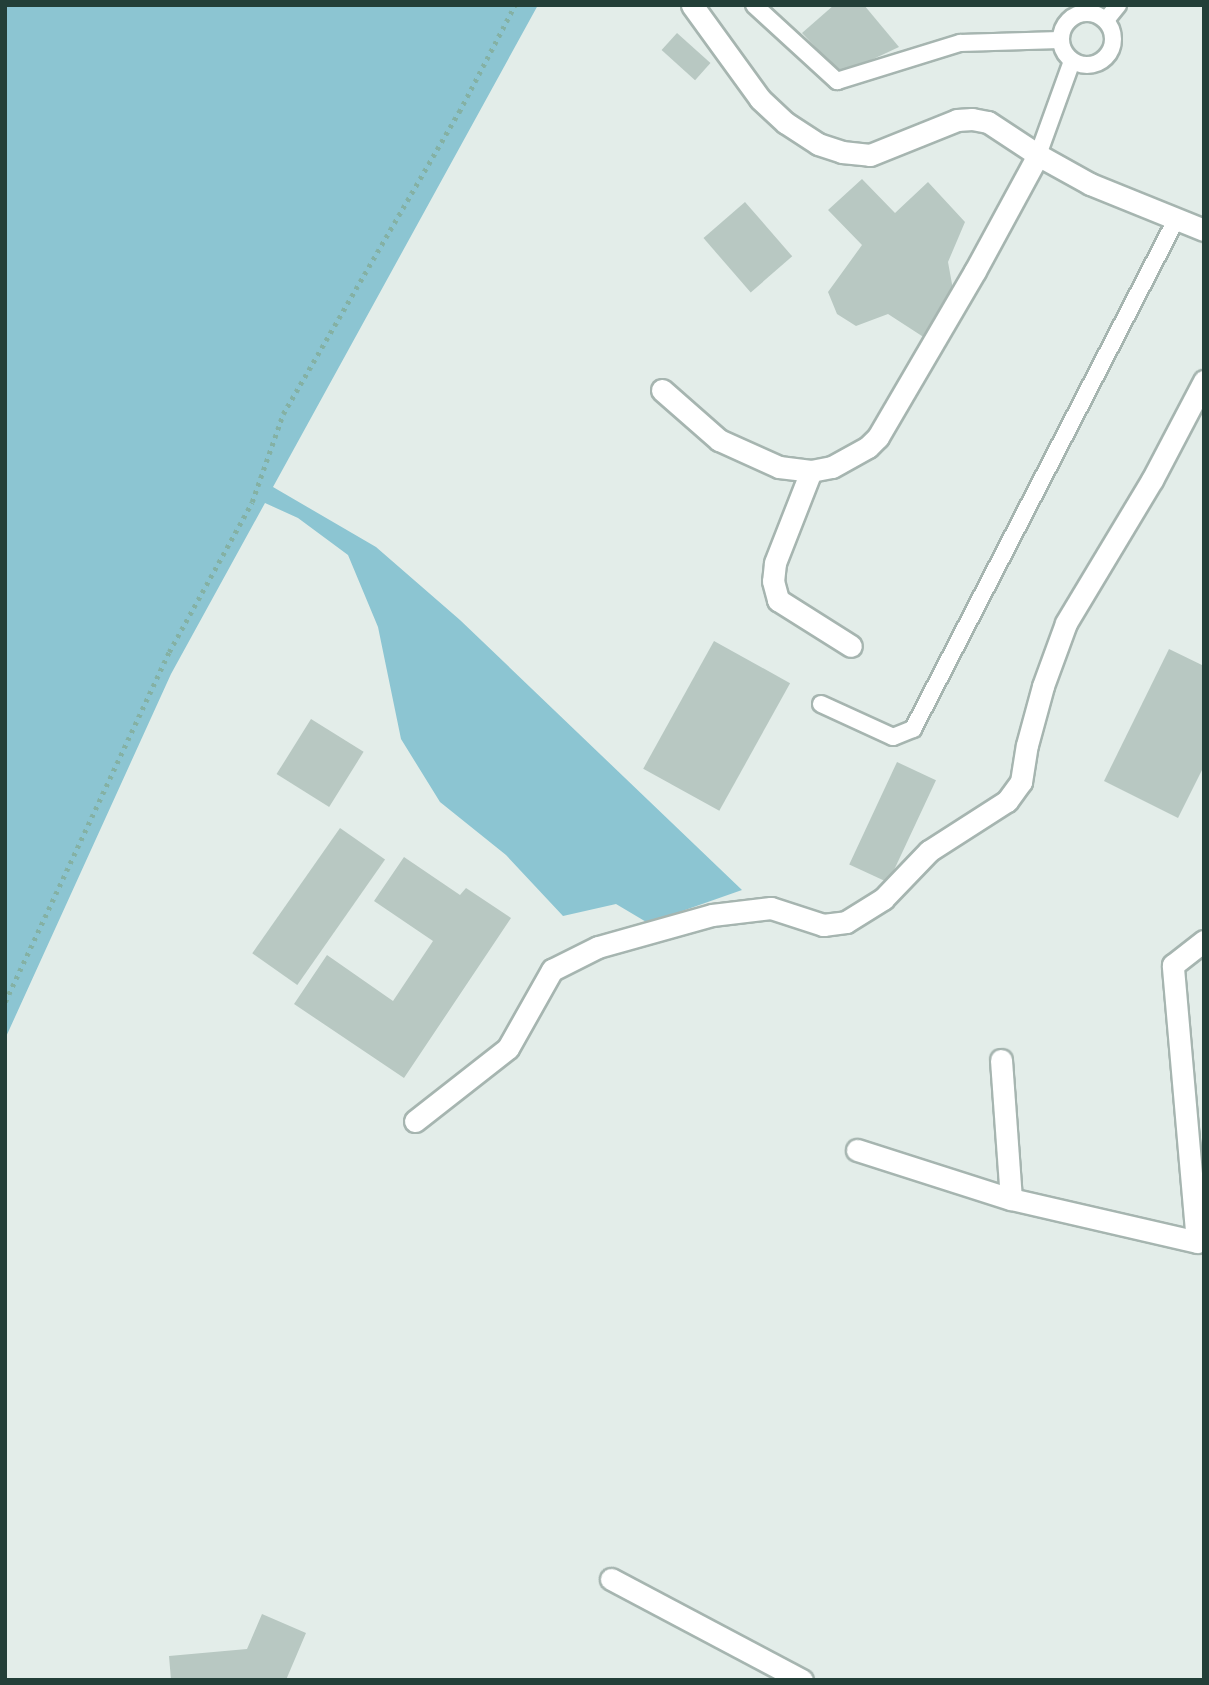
<!DOCTYPE html>
<html>
<head>
<meta charset="utf-8">
<style>
	body { margin:0 }
	#map { position:relative; width:1209px; height:1685px; overflow:hidden; background:#e3ede9; font-family:"Open Sans",sans-serif }
	div>[style] { position:absolute }
	.water>* { inset:0; background:#8cc5d2 }
	.building>* { inset:0; background:#b8c8c2; transform-origin:0 0 }
	.path>* { height:4.5px; margin-top:-2.25px; transform-origin:0; background:repeating-linear-gradient(90deg,#84b1a4 0 3.5px,transparent 0 8.5px) }
	.roads { filter:drop-shadow(2px 0 #a6b5b0) drop-shadow(-2px 0 #a6b5b0) drop-shadow(0 2px #a6b5b0) drop-shadow(0 -2px #a6b5b0) }
	.service>* { height:16px; margin:-8px; padding:0 8px; transform-origin:8px; border-radius:8px; background:#fff }
	.service>.ring { margin:-8px; padding:0; box-sizing:content-box; background:none; border:16px solid #fff; border-radius:50% }
	.minor>* { height:21px; margin:-10.5px; padding:0 10.5px; transform-origin:10.5px; border-radius:10.5px; background:#fff }
	span { translate:-50% -50%; white-space:nowrap; text-align:center; line-height:1.15; -webkit-text-stroke:6px #f4f9f7; paint-order:stroke }
	.frame { position:absolute; inset:0; border:7px solid #233f38; pointer-events:none }
</style>
</head>
<body>
<div id="map">
	<div class="water">
		<div style="clip-path:polygon(5px 5px,538px 5px,273px 487px,376px 547px,460px 620px,742px 890px,648px 923px,616px 904px,563px 916px,506px 855px,440px 802px,401px 739px,378px 627px,348px 555px,298px 518px,265px 503px,171px 674px,5px 1039px)"></div>
	</div>
	<div class="building">
		<div style="clip-path:polygon(834px 5px,864px 5px,899px 47px,841px 74px,802px 33px)"></div>
		<div style="left:677px;top:33px;width:45px;height:23px;rotate:42deg"></div>
		<div style="clip-path:polygon(862px 179px,895px 213px,928px 182px,965px 222px,948px 262px,954px 295px,925px 338px,888px 314px,856px 326px,837px 314px,828px 292px,862px 245px,828px 210px)"></div>
		<div style="left:745px;top:202px;width:72px;height:55px;rotate:49deg"></div>
		<div style="left:714px;top:641px;width:87px;height:146px;rotate:29deg"></div>
		<div style="clip-path:polygon(1169px 649px,1204px 666px,1204px 766px,1178px 818px,1104px 781px)"></div>
		<div style="left:311px;top:719px;width:62px;height:65px;rotate:32deg"></div>
		<div style="left:897px;top:762px;width:43px;height:113px;rotate:25deg"></div>
		<div style="left:340px;top:828px;width:55px;height:153px;rotate:35deg"></div>
		<div style="clip-path:polygon(404px 857px,460px 895px,466px 888px,511px 918px,404px 1078px,294px 1004px,327px 955px,393px 1001px,433px 941px,374px 901px)"></div>
		<div style="clip-path:polygon(262px 1614px,306px 1633px,286px 1680px,171px 1680px,169px 1656px,247px 1649px)"></div>
	</div>
	<div class="path">
		<div style="left:5px;top:1002px;width:387px;rotate:-64.9deg"></div>
		<div style="left:169px;top:652px;width:171px;rotate:-61deg"></div>
		<div style="left:252px;top:502px;width:93px;rotate:-70.6deg"></div>
		<div style="left:283px;top:414px;width:350px;rotate:-59.8deg"></div>
		<div style="left:459px;top:112px;width:121px;rotate:-62.4deg"></div>
	</div>
	<div class="roads">
		<div class="service">
			<div style="left:754px;top:5px;width:113px;rotate:42.5deg"></div>
			<div style="left:837px;top:81px;width:129px;rotate:-17.2deg"></div>
			<div style="left:960px;top:43px;width:100px;rotate:-1.7deg"></div>
			<div class="ring" style="left:1061px;top:13px;width:36px;height:36px"></div>
			<div style="left:1106px;top:20px;width:19px;rotate:-51deg"></div>
			<div style="left:1038px;top:155px;width:100px;rotate:-70.1deg"></div>
			<div style="left:821px;top:704px;width:79px;rotate:24.6deg"></div>
			<div style="left:893px;top:737px;width:22px;rotate:-22deg"></div>
			<div style="left:913px;top:729px;width:575px;rotate:-62.68deg"></div>
		</div>
		<div class="minor">
			<div style="left:692px;top:5px;width:116px;rotate:54.1deg"></div>
			<div style="left:760px;top:99px;width:35px;rotate:43deg"></div>
			<div style="left:786px;top:123px;width:38px;rotate:33deg"></div>
			<div style="left:818px;top:144px;width:25px;rotate:18deg"></div>
			<div style="left:842px;top:152px;width:28px;rotate:6deg"></div>
			<div style="left:870px;top:155px;width:94px;rotate:-21.9deg"></div>
			<div style="left:957px;top:120px;width:15px;rotate:-4deg"></div>
			<div style="left:972px;top:119px;width:16px;rotate:11deg"></div>
			<div style="left:988px;top:122px;width:60px;rotate:33.4deg"></div>
			<div style="left:1038px;top:155px;width:60px;rotate:29.1deg"></div>
			<div style="left:1090px;top:184px;width:123px;rotate:22deg"></div>
			<div style="left:662px;top:390px;width:76px;rotate:41.3deg"></div>
			<div style="left:719px;top:440px;width:66px;rotate:24.2deg"></div>
			<div style="left:779px;top:467px;width:32px;rotate:7deg"></div>
			<div style="left:811px;top:471px;width:21px;rotate:-11deg"></div>
			<div style="left:832px;top:467px;width:41px;rotate:-29.1deg"></div>
			<div style="left:868px;top:447px;width:14px;rotate:-45deg"></div>
			<div style="left:878px;top:437px;width:192px;rotate:-59.7deg"></div>
			<div style="left:975px;top:271px;width:132px;rotate:-61.5deg"></div>
			<div style="left:811px;top:471px;width:99px;rotate:111.4deg"></div>
			<div style="left:775px;top:563px;width:18px;rotate:96deg"></div>
			<div style="left:773px;top:581px;width:20px;rotate:75deg"></div>
			<div style="left:778px;top:600px;width:86px;rotate:32.2deg"></div>
			<div style="left:1001px;top:1060px;width:139px;rotate:85.9deg"></div>
			<div style="left:415px;top:1121px;width:118px;rotate:-38.1deg"></div>
			<div style="left:508px;top:1048px;width:90px;rotate:-60.6deg"></div>
			<div style="left:552px;top:970px;width:51px;rotate:-26.6deg"></div>
			<div style="left:598px;top:947px;width:118px;rotate:-15.7deg"></div>
			<div style="left:712px;top:915px;width:59px;rotate:-6.8deg"></div>
			<div style="left:771px;top:908px;width:55px;rotate:18.1deg"></div>
			<div style="left:823px;top:925px;width:23px;rotate:-7deg"></div>
			<div style="left:846px;top:922px;width:44px;rotate:-31.9deg"></div>
			<div style="left:883px;top:899px;width:66px;rotate:-46.2deg"></div>
			<div style="left:929px;top:851px;width:93px;rotate:-32.7deg"></div>
			<div style="left:1007px;top:801px;width:24px;rotate:-54deg"></div>
			<div style="left:1021px;top:782px;width:37px;rotate:-81deg"></div>
			<div style="left:1027px;top:745px;width:61px;rotate:-74.8deg"></div>
			<div style="left:1043px;top:686px;width:67px;rotate:-69.9deg"></div>
			<div style="left:1066px;top:623px;width:167px;rotate:-59deg"></div>
			<div style="left:1152px;top:480px;width:112px;rotate:-62.3deg"></div>
			<div style="left:857px;top:1150px;width:162px;rotate:17.7deg"></div>
			<div style="left:1011px;top:1199px;width:191px;rotate:13deg"></div>
			<div style="left:1197px;top:1242px;width:278px;rotate:-95deg"></div>
			<div style="left:1173px;top:965px;width:39px;rotate:-38deg"></div>
			<div style="left:611px;top:1579px;width:216px;rotate:27.9deg"></div>
		</div>
	</div>
	<div class="frame"></div>
</div>
</body>
</html>
